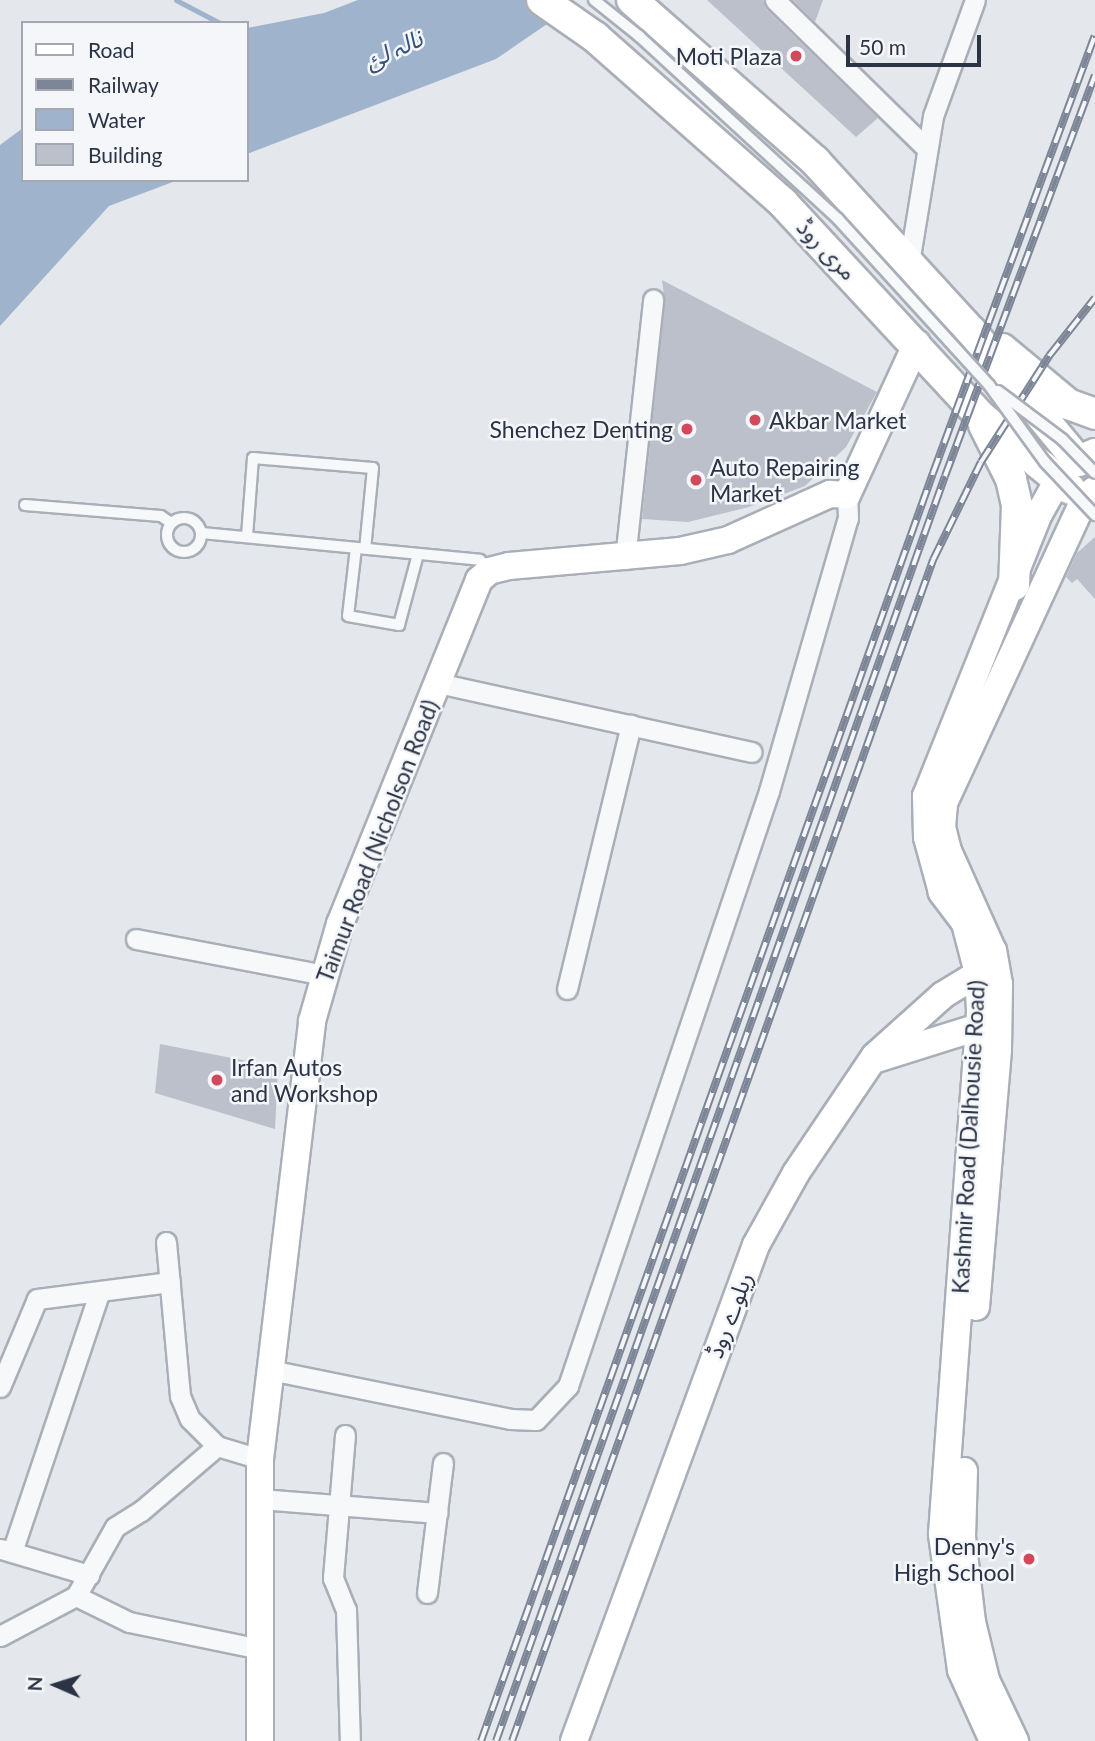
<!DOCTYPE html>
<html>
<head>
<meta charset="utf-8">
<style>
	body { margin:0 }
	#map { position:relative; width:1095px; height:1741px; overflow:hidden; background:#e4e7ec; font-family:Lato,"Noto Sans Arabic",sans-serif }
	div>[style] { position:absolute }
	.water>* { inset:0; background:#9fb4cc }
	.stream>* { height:5px; margin:-2.5px; padding:0 2.5px; transform-origin:2.5px; border-radius:2.5px; background:#9fb4cc }
	.building>* { inset:0; background:#bbc0ca }
	.roads { filter:drop-shadow(2px 0 #a9aeb7) drop-shadow(-2px 0 #a9aeb7) drop-shadow(0 2px #a9aeb7) drop-shadow(0 -2px #a9aeb7) }
	.lane>* { height:10px; margin:-5px; padding:0 5px; transform-origin:5px; border-radius:5px; background:#f7f8fa }
	.lane>.ring { margin:-5px; padding:0; box-sizing:content-box; background:none; border:10px solid #f7f8fa; border-radius:50% }
	.street>* { height:19px; margin:-9.5px; padding:0 9.5px; transform-origin:9.5px; border-radius:9.5px; background:#f7f8fa }
	.secondary>* { height:26px; margin:-13px; padding:0 13px; transform-origin:13px; border-radius:13px; background:#fff }
	.primary>* { height:30px; margin:-15px; padding:0 15px; transform-origin:15px; border-radius:15px; background:#fff }
	.rail>* { height:8px; margin-top:-4px; transform-origin:0; background:repeating-linear-gradient(90deg,#f4f6f9 0 16px,#7d8696 0 32px); box-sizing:border-box; border-block:2px solid #7d8696 }
	.bridges { filter:drop-shadow(2px 0 #a9aeb7) drop-shadow(-2px 0 #a9aeb7) drop-shadow(0 2px #a9aeb7) drop-shadow(0 -2px #a9aeb7) }
	.lane-bridge>* { height:10px; margin:-5px; padding:0 5px; transform-origin:5px; border-radius:5px; background:#f7f8fa }
	.dots>* { width:19px; height:19px; translate:-50% -50%; box-sizing:border-box; border:4px solid #f4f6f9; border-radius:50% }
	span { translate:-50% -50%; white-space:nowrap; text-align:center; line-height:1.15; -webkit-text-stroke:5px #f4f6f9; paint-order:stroke }
	.poi-label { font-size:23px; color:#2b3445 }
	.right { translate:-100% -50%; text-align:right }
	.left { translate:0 -50%; text-align:left }
	.street-label { font-size:23px; color:#2b3445 }
	.water-label { font-size:24px; color:#34527a; font-style:italic }
	.legend { position:absolute; left:21px; top:21px; width:228px; height:161px; box-sizing:border-box; background:#f4f6f9; border:2px solid #a4a8b1; margin:0; padding:9px 12px; list-style:none; font-size:21px; color:#2b3445 }
	.legend li { display:flex; align-items:center; gap:14px; height:35px }
	.legend b { width:35px; border:2px solid #a4a8b1 }
	.north { position:absolute; left:21px; top:1650px; width:70px; height:70px; -webkit-text-stroke:5px #f4f6f9; paint-order:stroke; rotate:273deg; font-size:19px; font-weight:700; line-height:28px; text-align:center; color:#2b3445 }
	.north::after { content:''; display:block; margin:auto; width:24px; height:32px; background:#2b3445; clip-path:polygon(50% 0,100% 100%,50% 72%,0 100%) }
	.scale { position:absolute; left:846px; top:35px; width:135px; height:32px; box-sizing:border-box; border:4px solid #2b3445; border-top:0; padding-left:9px; font-size:21px; line-height:24px; white-space:nowrap; color:#2b3445; -webkit-text-stroke:5px #f4f6f9; paint-order:stroke }
</style>
</head>
<body>
<div id="map">
	<div class="water">
		<div style="clip-path:polygon(358px 0,560px 0,569px 9px,496px 59px,247px 154px,247px 28px,324px 13px)"></div>
		<div style="clip-path:polygon(23px 128px,23px 180px,178px 180px,109px 206px,0 326px,0 145px)"></div>
	</div>
	<div class="stream">
		<div style="left:176px;top:0;width:50px;rotate:27.6deg"></div>
	</div>
	<div class="building">
		<div style="clip-path:polygon(707px 0,763px 0,766px 9px,878px 118px,856px 137px)"></div>
		<div style="clip-path:polygon(793px 0,823px 0,815px 22px)"></div>
		<div style="clip-path:polygon(662px 280px,877px 392px,846px 447px,805px 486px,749px 507px,688px 522px,642px 519px,665px 301px)"></div>
		<div style="clip-path:polygon(1095px 537px,1095px 599px,1077px 579px,1072px 583px,1066px 577px,1077px 553px)"></div>
		<div style="clip-path:polygon(160px 1044px,278px 1067px,275px 1129px,155px 1093px)"></div>
	</div>
	<div class="roads">
		<div class="lane">
			<div style="left:25px;top:505px;width:136px;rotate:4.6deg"></div>
			<div style="left:161px;top:516px;width:12px;rotate:35deg"></div>
			<div class="ring" style="left:167px;top:518px;width:24px;height:24px"></div>
			<div style="left:202px;top:533px;width:279px;rotate:5.5deg"></div>
			<div style="left:480px;top:560px;width:14px;rotate:51deg"></div>
			<div style="left:247px;top:536px;width:78px;rotate:-85.6deg"></div>
			<div style="left:253px;top:458px;width:120px;rotate:4.8deg"></div>
			<div style="left:373px;top:468px;width:81px;rotate:95.6deg"></div>
			<div style="left:356px;top:548px;width:68px;rotate:96.7deg"></div>
			<div style="left:348px;top:616px;width:52px;rotate:10deg"></div>
			<div style="left:399px;top:625px;width:73px;rotate:-75deg"></div>
		</div>
		<div class="street">
			<div style="left:775px;top:0;width:211px;rotate:44.4deg"></div>
			<div style="left:909px;top:263px;width:149px;rotate:-80.7deg"></div>
			<div style="left:933px;top:116px;width:123px;rotate:-70.1deg"></div>
			<div style="left:625px;top:559px;width:261px;rotate:-83.8deg"></div>
			<div style="left:438px;top:683px;width:321px;rotate:12.4deg"></div>
			<div style="left:136px;top:939px;width:191px;rotate:10.8deg"></div>
			<div style="left:567px;top:989px;width:272px;rotate:-76.4deg"></div>
			<div style="left:166px;top:1242px;width:155px;rotate:84.8deg"></div>
			<div style="left:180px;top:1396px;width:25px;rotate:67deg"></div>
			<div style="left:190px;top:1419px;width:38px;rotate:45deg"></div>
			<div style="left:217px;top:1446px;width:45px;rotate:16.8deg"></div>
			<div style="left:270px;top:1370px;width:245px;rotate:11.5deg"></div>
			<div style="left:510px;top:1419px;width:26px;rotate:2deg"></div>
			<div style="left:536px;top:1420px;width:47px;rotate:-46.7deg"></div>
			<div style="left:568px;top:1386px;width:628px;rotate:-71.33deg"></div>
			<div style="left:769px;top:791px;width:284px;rotate:-73.9deg"></div>
			<div style="left:848px;top:518px;width:23px;rotate:-92deg"></div>
			<div style="left:0;top:1387px;width:95px;rotate:-67.2deg"></div>
			<div style="left:37px;top:1299px;width:134px;rotate:-7.3deg"></div>
			<div style="left:345px;top:1435px;width:144px;rotate:94.8deg"></div>
			<div style="left:333px;top:1578px;width:35px;rotate:68deg"></div>
			<div style="left:346px;top:1610px;width:131px;rotate:88.3deg"></div>
			<div style="left:260px;top:1499px;width:178px;rotate:4.5deg"></div>
			<div style="left:1px;top:1549px;width:92px;rotate:16.5deg"></div>
			<div style="left:12px;top:1552px;width:275px;rotate:-71.4deg"></div>
			<div style="left:427px;top:1593px;width:131px;rotate:-83deg"></div>
			<div style="left:76px;top:1596px;width:59px;rotate:26.1deg"></div>
			<div style="left:129px;top:1622px;width:134px;rotate:11.6deg"></div>
			<div style="left:0;top:1636px;width:86px;rotate:-27.8deg"></div>
			<div style="left:76px;top:1596px;width:79px;rotate:-60.5deg"></div>
			<div style="left:115px;top:1527px;width:31px;rotate:-32deg"></div>
			<div style="left:141px;top:1511px;width:100px;rotate:-40.5deg"></div>
		</div>
		<div class="secondary">
			<div style="left:873px;top:1060px;width:110px;rotate:-17.4deg"></div>
			<div style="left:978px;top:1027px;width:16px"></div>
			<div style="left:976px;top:1307px;width:258px;rotate:-85.1deg"></div>
			<div style="left:998px;top:1050px;width:66px;rotate:-89.1deg"></div>
			<div style="left:999px;top:984px;width:34px;rotate:-100deg"></div>
			<div style="left:993px;top:951px;width:110px;rotate:-114.2deg"></div>
			<div style="left:948px;top:851px;width:25px;rotate:-104deg"></div>
			<div style="left:942px;top:827px;width:24px;rotate:-85deg"></div>
			<div style="left:944px;top:803px;width:332px;rotate:-65.2deg"></div>
			<div style="left:964px;top:1471px;width:66px;rotate:91.7deg"></div>
			<div style="left:962px;top:1537px;width:86px;rotate:83.3deg"></div>
			<div style="left:972px;top:1622px;width:60px;rotate:76.4deg"></div>
			<div style="left:986px;top:1680px;width:68px;rotate:64.6deg"></div>
			<div style="left:260px;top:1741px;width:282px;rotate:-90deg"></div>
			<div style="left:260px;top:1459px;width:441px;rotate:-83.2deg"></div>
			<div style="left:312px;top:1021px;width:101px;rotate:-73.9deg"></div>
			<div style="left:340px;top:924px;width:371px;rotate:-68deg"></div>
			<div style="left:479px;top:580px;width:13px;rotate:-42deg"></div>
			<div style="left:489px;top:571px;width:21px;rotate:-14deg"></div>
			<div style="left:509px;top:566px;width:172px;rotate:-5deg"></div>
			<div style="left:680px;top:551px;width:49px;rotate:-12.9deg"></div>
			<div style="left:728px;top:540px;width:112px;rotate:-24.3deg"></div>
			<div style="left:830px;top:494px;width:17px;rotate:3deg"></div>
			<div style="left:847px;top:495px;width:167px;rotate:-65.3deg"></div>
			<div style="left:574px;top:1741px;width:528px;rotate:-69.85deg"></div>
			<div style="left:756px;top:1245px;width:82px;rotate:-60.9deg"></div>
			<div style="left:796px;top:1173px;width:141px;rotate:-56deg"></div>
			<div style="left:875px;top:1056px;width:91px;rotate:-41.9deg"></div>
			<div style="left:943px;top:995px;width:54px;rotate:-31.3deg"></div>
			<div style="left:993px;top:1741px;width:78px;rotate:-114.3deg"></div>
			<div style="left:961px;top:1670px;width:137px;rotate:-98deg"></div>
			<div style="left:942px;top:1534px;width:524px;rotate:-85.84deg"></div>
			<div style="left:980px;top:1011px;width:38px;rotate:-93deg"></div>
			<div style="left:978px;top:973px;width:52px;rotate:-104.6deg"></div>
			<div style="left:965px;top:923px;width:39px;rotate:-127deg"></div>
			<div style="left:942px;top:892px;width:57px;rotate:-105.3deg"></div>
			<div style="left:927px;top:837px;width:41px;rotate:-91.4deg"></div>
			<div style="left:926px;top:796px;width:304px;rotate:-68.2deg"></div>
			<div style="left:1039px;top:514px;width:41px;rotate:-60.9deg"></div>
		</div>
		<div class="primary">
			<div style="left:542px;top:0;width:65px;rotate:34.9deg"></div>
			<div style="left:595px;top:37px;width:251px;rotate:41.4deg"></div>
			<div style="left:783px;top:203px;width:289px;rotate:47.2deg"></div>
			<div style="left:979px;top:415px;width:117px;rotate:39.1deg"></div>
			<div style="left:632px;top:0;width:244px;rotate:41.3deg"></div>
			<div style="left:815px;top:161px;width:231px;rotate:47.5deg"></div>
			<div style="left:971px;top:331px;width:156px;rotate:50.5deg"></div>
			<div style="left:1002px;top:349px;width:86px;rotate:39.8deg"></div>
			<div style="left:1068px;top:404px;width:29px;rotate:20deg"></div>
			<div style="left:984px;top:425px;width:60px;rotate:63.4deg"></div>
			<div style="left:1011px;top:479px;width:27px;rotate:77deg"></div>
			<div style="left:1017px;top:505px;width:80px;rotate:92.1deg"></div>
			<div style="left:1079px;top:461px;width:17px;rotate:-24deg"></div>
			<div style="left:1083px;top:502px;width:16px;rotate:-40deg"></div>
		</div>
	</div>
	<div class="rail">
		<div style="left:481px;top:1741px;width:1346px;rotate:-70.38deg"></div>
		<div style="left:933px;top:473px;width:466px;rotate:-69.7deg"></div>
		<div style="left:496px;top:1741px;width:1342px;rotate:-70.46deg"></div>
		<div style="left:945px;top:476px;width:428px;rotate:-69.5deg"></div>
		<div style="left:512px;top:1741px;width:1254px;rotate:-70.38deg"></div>
		<div style="left:933px;top:560px;width:109px;rotate:-63.9deg"></div>
		<div style="left:981px;top:462px;width:126px;rotate:-57.3deg"></div>
		<div style="left:1049px;top:356px;width:74px;rotate:-51.6deg"></div>
	</div>
	<div class="bridges">
		<div class="lane-bridge">
			<div style="left:594px;top:0;width:58px;rotate:38.7deg"></div>
			<div style="left:639px;top:36px;width:270px;rotate:42.6deg"></div>
			<div style="left:838px;top:219px;width:224px;rotate:47.7deg"></div>
			<div style="left:989px;top:385px;width:95px;rotate:54deg"></div>
			<div style="left:1045px;top:462px;width:73px;rotate:46.7deg"></div>
			<div style="left:998px;top:391px;width:80px;rotate:36.9deg"></div>
			<div style="left:1062px;top:439px;width:47px;rotate:45.9deg"></div>
		</div>
	</div>
	<div class="dots">
		<div style="left:796px;top:56px;background:#d1495b"></div>
		<div style="left:755px;top:420px;background:#d1495b"></div>
		<div style="left:687px;top:429px;background:#d1495b"></div>
		<div style="left:696px;top:480px;background:#d1495b"></div>
		<div style="left:217px;top:1080px;background:#d1495b"></div>
		<div style="left:1029px;top:1559px;background:#d1495b"></div>
	</div>
	<div class="poi-label">
		<span class="right" style="left:782px;top:56px">Moti Plaza</span>
		<span class="left" style="left:769px;top:420px">Akbar Market</span>
		<span class="right" style="left:673px;top:429px">Shenchez Denting</span>
		<span class="left" style="left:710px;top:480px">Auto Repairing<br>Market</span>
		<span class="left" style="left:231px;top:1080px">Irfan Autos<br>and Workshop</span>
		<span class="right" style="left:1015px;top:1559px">Denny's<br>High School</span>
	</div>
	<div class="street-label">
		<span style="left:827px;top:249px;rotate:46deg">مری روڈ</span>
		<span style="left:377px;top:841px;rotate:-69deg">Taimur Road (Nicholson Road)</span>
		<span style="left:968px;top:1137px;rotate:-87deg">Kashmir Road (Dalhousie Road)</span>
		<span style="left:729px;top:1315px;rotate:-69deg">ریلوے روڈ</span>
	</div>
	<div class="water-label">
		<span style="left:393px;top:49px;rotate:-25deg">نالہ لئ</span>
	</div>
	<ul class="legend">
	<li><b style="height:9px;background:#fff"></b>Road</li>
	<li><b style="height:9px;background:#7d8696"></b>Railway</li>
	<li><b style="height:19px;background:#9fb4cc"></b>Water</li>
	<li><b style="height:19px;background:#bbc0ca"></b>Building</li>
	</ul>
	<div class="north">N</div>
	<div class="scale">50 m</div>
</div>
</body>
</html>
